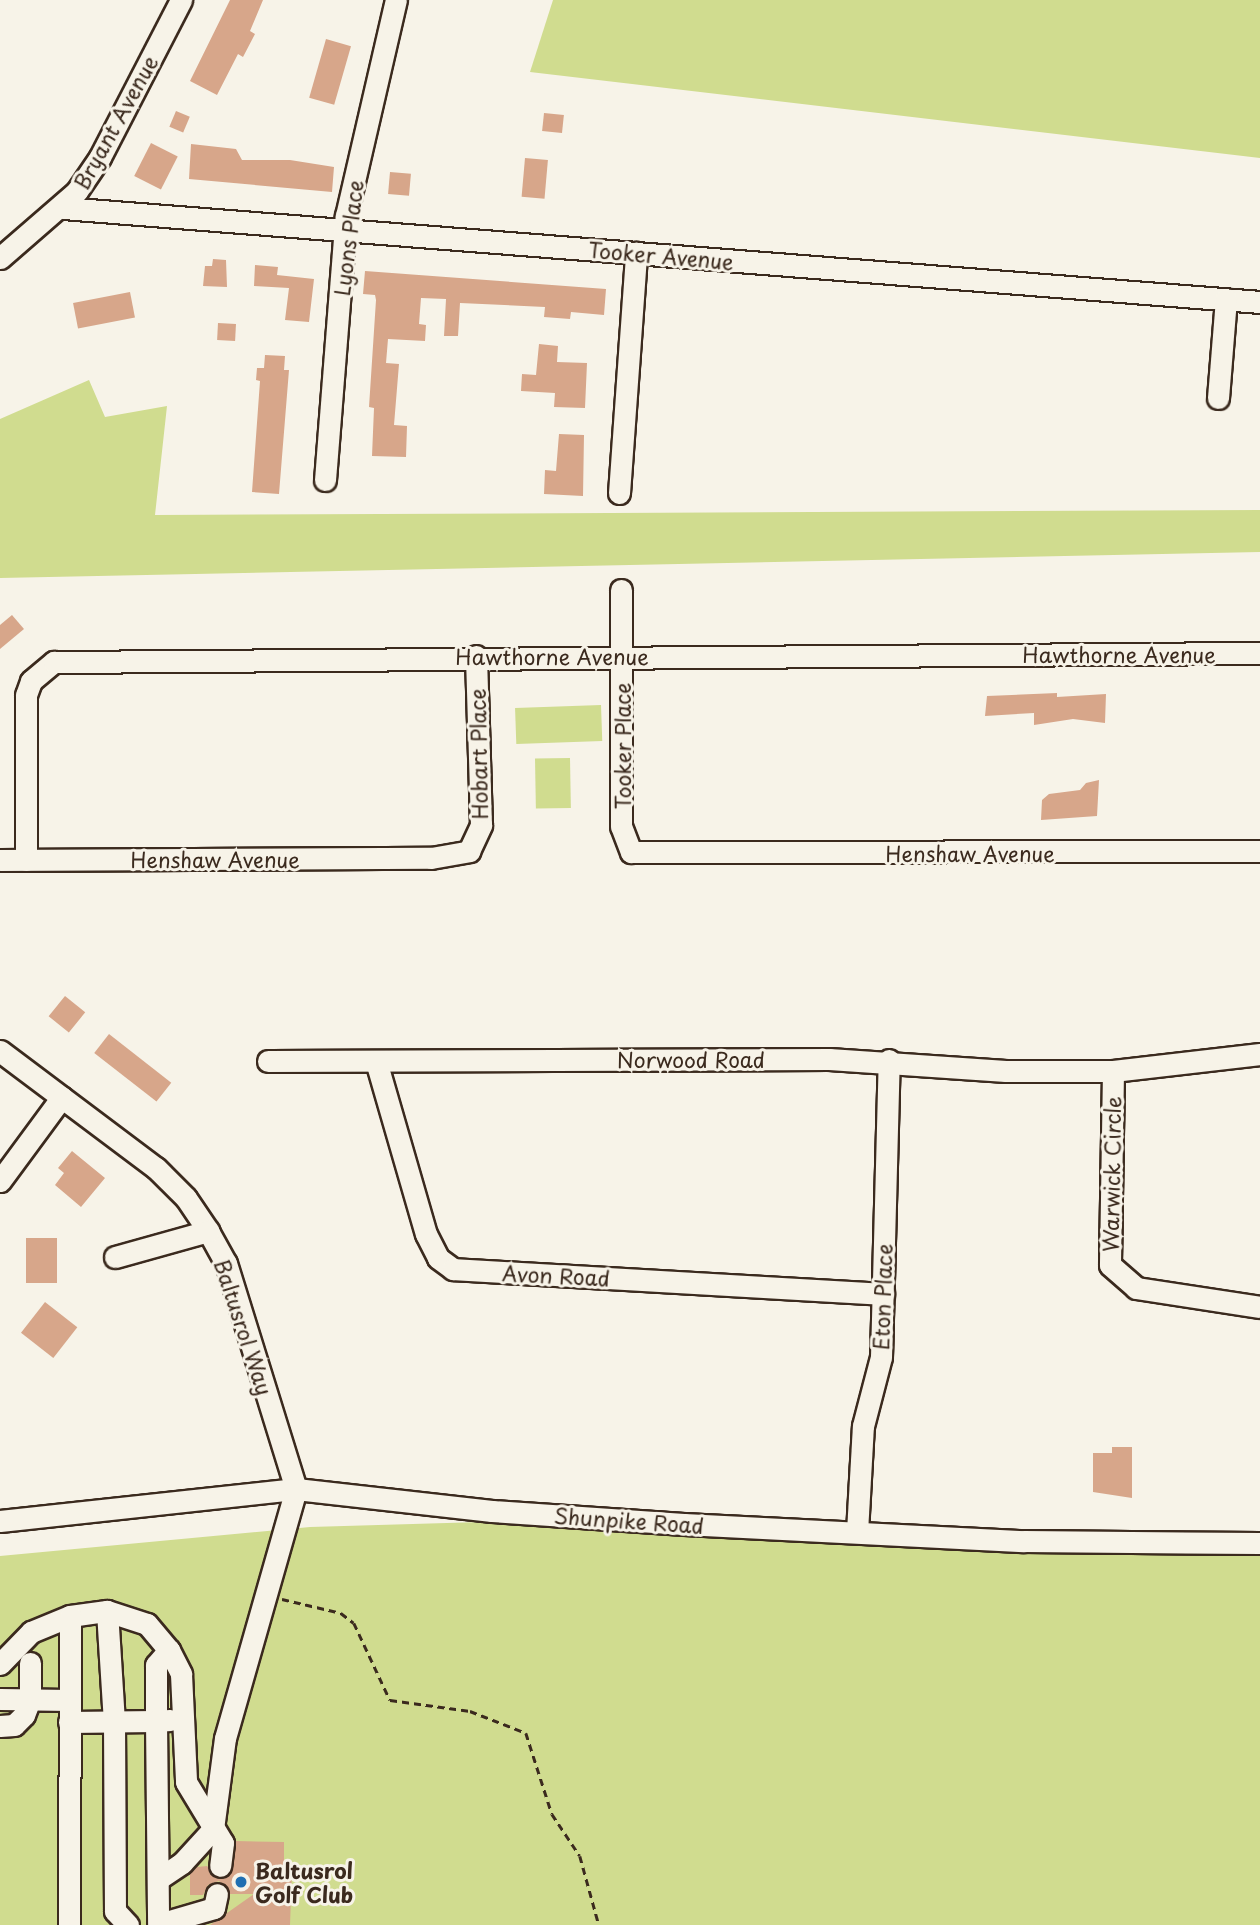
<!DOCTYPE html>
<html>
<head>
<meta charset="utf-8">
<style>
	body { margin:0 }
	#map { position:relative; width:1260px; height:1925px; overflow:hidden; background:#f7f3e8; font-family:"Playpen Sans",sans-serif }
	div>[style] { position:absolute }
	.green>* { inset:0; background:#d0dc8f; transform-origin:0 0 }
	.building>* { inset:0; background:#d7a68a; transform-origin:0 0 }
	.path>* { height:2.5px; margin-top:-1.25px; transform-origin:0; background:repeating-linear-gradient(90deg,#3b2a1e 0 7px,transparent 0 12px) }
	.roads { filter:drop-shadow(2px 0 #3b2a1e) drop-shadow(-2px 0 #3b2a1e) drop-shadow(0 2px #3b2a1e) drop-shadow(0 -2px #3b2a1e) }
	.minor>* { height:21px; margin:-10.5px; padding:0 10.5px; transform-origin:10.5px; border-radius:10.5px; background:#f7f3e8 }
	.dots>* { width:19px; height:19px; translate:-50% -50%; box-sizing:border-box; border:4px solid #f7f3e8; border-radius:50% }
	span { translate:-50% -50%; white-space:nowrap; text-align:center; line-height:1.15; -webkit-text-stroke:6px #f7f3e8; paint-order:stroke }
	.street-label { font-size:21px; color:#3b2a1e }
	.poi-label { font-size:21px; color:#3b2a1e; font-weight:700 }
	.left { translate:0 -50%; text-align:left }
</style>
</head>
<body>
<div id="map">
	<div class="green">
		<div style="clip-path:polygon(553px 0,1260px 0,1260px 158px,530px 72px)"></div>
		<div style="clip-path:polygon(89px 380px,105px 417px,167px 406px,155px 515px,1260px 510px,1260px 552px,0 578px,0 419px)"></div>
		<div style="left:601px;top:705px;width:36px;height:86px;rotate:88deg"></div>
		<div style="left:570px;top:758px;width:50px;height:35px;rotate:89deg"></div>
		<div style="clip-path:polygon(481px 1522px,1086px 1551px,1260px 1554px,1260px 1925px,0 1925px,0 1556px,310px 1527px)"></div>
	</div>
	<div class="building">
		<div style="clip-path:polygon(230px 0,263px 0,250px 31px,255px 34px,243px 57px,238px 54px,217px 95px,190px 81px)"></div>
		<div style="left:326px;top:39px;width:26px;height:61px;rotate:16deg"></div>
		<div style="left:176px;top:111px;width:15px;height:17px;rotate:23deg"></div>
		<div style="left:544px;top:113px;width:20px;height:18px;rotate:6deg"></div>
		<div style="left:151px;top:143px;width:30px;height:37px;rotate:27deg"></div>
		<div style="clip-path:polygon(191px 144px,236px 149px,242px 160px,290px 160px,334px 167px,332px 192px,189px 179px)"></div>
		<div style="left:525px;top:158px;width:23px;height:39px;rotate:5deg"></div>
		<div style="left:390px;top:172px;width:21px;height:22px;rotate:5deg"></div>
		<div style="clip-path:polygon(213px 259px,226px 260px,227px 287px,203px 286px,205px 266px,212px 266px)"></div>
		<div style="clip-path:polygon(255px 265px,278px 267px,277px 275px,314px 279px,309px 322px,285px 320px,289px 288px,254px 286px)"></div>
		<div style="clip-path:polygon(365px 271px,606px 289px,604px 315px,571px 312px,570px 319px,544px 317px,545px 307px,460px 303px,458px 336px,444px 336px,446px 299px,421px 298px,419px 324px,426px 325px,425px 341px,388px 339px,386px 363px,399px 364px,394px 425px,407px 426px,406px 457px,372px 456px,374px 408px,369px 407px,376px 300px,375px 295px,363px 294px)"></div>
		<div style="left:130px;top:292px;width:26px;height:58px;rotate:79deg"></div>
		<div style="left:218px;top:323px;width:18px;height:17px;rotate:3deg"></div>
		<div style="clip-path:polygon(539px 344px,558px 346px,557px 362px,587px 363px,585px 408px,554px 407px,555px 393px,521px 391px,522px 374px,536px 375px)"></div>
		<div style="clip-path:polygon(265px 355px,285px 356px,284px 370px,289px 370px,279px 494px,252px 492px,260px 381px,256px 380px,257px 368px,264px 368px)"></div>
		<div style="clip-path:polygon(559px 434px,584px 435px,583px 496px,544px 494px,545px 470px,556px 471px)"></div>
		<div style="clip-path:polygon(12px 615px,24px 629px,0 649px,0 625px)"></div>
		<div style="clip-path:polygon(1057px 693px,1057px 697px,1106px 694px,1105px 723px,1073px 719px,1034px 725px,1034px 713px,985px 716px,987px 696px)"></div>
		<div style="clip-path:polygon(1099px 780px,1097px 816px,1041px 820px,1042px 800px,1049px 794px,1080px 790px,1086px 783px)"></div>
		<div style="left:65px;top:996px;width:26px;height:26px;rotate:39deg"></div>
		<div style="left:109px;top:1034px;width:79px;height:24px;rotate:38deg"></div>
		<div style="clip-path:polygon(72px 1151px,105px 1178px,81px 1207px,55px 1185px,64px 1173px,58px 1168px)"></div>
		<div style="left:26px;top:1238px;width:31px;height:45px"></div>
		<div style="left:45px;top:1302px;width:41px;height:39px;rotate:38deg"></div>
		<div style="clip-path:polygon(1112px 1447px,1132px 1447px,1132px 1498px,1093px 1492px,1093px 1453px,1112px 1453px)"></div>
		<div style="clip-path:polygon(235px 1841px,284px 1842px,284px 1869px,292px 1869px,290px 1925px,210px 1925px,254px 1894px,230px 1894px,219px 1881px,208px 1885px,203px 1895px,190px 1895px,190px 1874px,197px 1867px,207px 1866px,218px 1879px,230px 1874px)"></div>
	</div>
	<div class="path">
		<div style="left:282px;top:1599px;width:61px;rotate:13.3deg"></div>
		<div style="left:341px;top:1613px;width:16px;rotate:38deg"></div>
		<div style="left:354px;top:1623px;width:85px;rotate:64.9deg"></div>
		<div style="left:390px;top:1700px;width:81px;rotate:7.8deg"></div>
		<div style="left:470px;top:1711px;width:60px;rotate:21.4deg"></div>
		<div style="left:526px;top:1733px;width:85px;rotate:72.2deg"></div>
		<div style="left:552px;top:1814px;width:50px;rotate:56.3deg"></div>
		<div style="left:580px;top:1856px;width:72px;rotate:74.6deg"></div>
	</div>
	<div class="roads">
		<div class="minor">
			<div style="left:63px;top:208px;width:1201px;rotate:4.49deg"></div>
			<div style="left:0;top:258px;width:102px;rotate:-41deg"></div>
			<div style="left:77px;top:191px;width:41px;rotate:-55.9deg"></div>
			<div style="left:100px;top:157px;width:177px;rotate:-62.7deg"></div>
			<div style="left:1218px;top:398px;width:99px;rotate:-85.4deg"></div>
			<div style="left:325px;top:480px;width:265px;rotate:-85.5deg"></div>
			<div style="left:346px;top:216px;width:222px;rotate:-77deg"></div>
			<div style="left:619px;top:493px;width:241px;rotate:-85.9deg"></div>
			<div style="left:621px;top:590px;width:236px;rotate:90deg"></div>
			<div style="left:621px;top:826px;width:28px;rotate:69deg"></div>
			<div style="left:631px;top:852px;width:629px;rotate:-0.09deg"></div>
			<div style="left:0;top:860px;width:431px;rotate:-0.3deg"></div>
			<div style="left:431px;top:858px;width:39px;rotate:-10deg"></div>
			<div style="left:469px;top:851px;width:29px;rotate:-65deg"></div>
			<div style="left:481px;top:825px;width:169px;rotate:-91.7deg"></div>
			<div style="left:26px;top:860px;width:165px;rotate:-90deg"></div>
			<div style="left:26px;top:695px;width:15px;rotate:-70deg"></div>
			<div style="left:31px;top:681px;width:30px;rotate:-40deg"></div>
			<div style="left:54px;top:662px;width:1206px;rotate:-0.43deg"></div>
			<div style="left:0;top:1051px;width:195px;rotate:36.9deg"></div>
			<div style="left:156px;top:1168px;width:42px;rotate:45deg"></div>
			<div style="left:186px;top:1198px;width:40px;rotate:56deg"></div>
			<div style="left:208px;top:1231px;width:37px;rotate:61deg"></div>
			<div style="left:226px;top:1263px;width:237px;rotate:72.8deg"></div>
			<div style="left:296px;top:1489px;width:259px;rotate:105.9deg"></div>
			<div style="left:225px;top:1738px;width:92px;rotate:97.5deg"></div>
			<div style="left:213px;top:1829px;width:46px;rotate:132.4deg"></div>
			<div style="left:182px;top:1863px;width:27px;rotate:146deg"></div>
			<div style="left:268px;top:1061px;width:561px;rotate:-0.2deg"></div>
			<div style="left:829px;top:1059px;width:177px;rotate:3.9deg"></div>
			<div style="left:1006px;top:1071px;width:107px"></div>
			<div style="left:1113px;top:1071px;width:148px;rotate:-6.6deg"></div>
			<div style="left:376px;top:1061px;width:180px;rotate:73.9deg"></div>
			<div style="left:426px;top:1234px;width:27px;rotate:63deg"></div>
			<div style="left:438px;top:1258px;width:19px;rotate:36deg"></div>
			<div style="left:453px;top:1269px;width:431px;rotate:3.3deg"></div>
			<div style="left:1113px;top:1071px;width:194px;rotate:90.9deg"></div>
			<div style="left:1110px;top:1265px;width:35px;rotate:41deg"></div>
			<div style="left:1136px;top:1288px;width:125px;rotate:8.7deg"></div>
			<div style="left:0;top:1181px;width:104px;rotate:-53.6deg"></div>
			<div style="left:115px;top:1257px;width:97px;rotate:-15.6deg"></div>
			<div style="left:0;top:1521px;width:298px;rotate:-6.2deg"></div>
			<div style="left:296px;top:1489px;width:197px;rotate:6.4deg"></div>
			<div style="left:492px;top:1511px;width:192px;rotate:3.9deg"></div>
			<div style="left:684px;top:1524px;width:340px;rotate:2.9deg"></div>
			<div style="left:1024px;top:1541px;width:236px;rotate:0.5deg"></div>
			<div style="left:857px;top:1532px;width:106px;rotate:-86.8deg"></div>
			<div style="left:863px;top:1426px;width:71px;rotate:-75.4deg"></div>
			<div style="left:881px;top:1357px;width:297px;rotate:-88.5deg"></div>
			<div style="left:107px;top:1611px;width:110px;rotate:86.4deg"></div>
			<div style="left:114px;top:1721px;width:190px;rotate:89.7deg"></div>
			<div style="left:115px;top:1911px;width:19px;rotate:47deg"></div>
			<div style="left:169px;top:1650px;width:20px;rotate:131deg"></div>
			<div style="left:156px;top:1665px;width:56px;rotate:90deg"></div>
			<div style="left:156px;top:1721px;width:14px;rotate:-4deg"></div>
			<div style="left:0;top:1664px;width:45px;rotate:-45.9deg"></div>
			<div style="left:31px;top:1632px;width:42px;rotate:-22.3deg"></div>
			<div style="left:70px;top:1616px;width:37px;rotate:-8deg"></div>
			<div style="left:107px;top:1611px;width:42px;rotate:18deg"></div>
			<div style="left:147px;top:1624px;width:34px;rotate:50deg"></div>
			<div style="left:169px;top:1650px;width:27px;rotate:63deg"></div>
			<div style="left:181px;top:1674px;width:108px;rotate:87.3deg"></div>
			<div style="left:186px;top:1782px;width:71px;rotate:58.8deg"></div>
			<div style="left:223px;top:1843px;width:23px;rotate:97deg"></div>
			<div style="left:0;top:1699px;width:69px;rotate:0.8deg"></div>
			<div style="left:69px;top:1722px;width:87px;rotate:-0.7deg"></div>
			<div style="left:156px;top:1721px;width:204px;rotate:89.4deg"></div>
			<div style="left:0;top:1726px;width:14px;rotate:-4deg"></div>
			<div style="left:14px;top:1725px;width:14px;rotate:-45deg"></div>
			<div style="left:24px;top:1715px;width:17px;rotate:-69deg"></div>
			<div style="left:30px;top:1699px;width:36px;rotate:-90deg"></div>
			<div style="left:159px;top:1924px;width:57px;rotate:-16.2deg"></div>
			<div style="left:214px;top:1908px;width:14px;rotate:-78deg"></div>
			<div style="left:69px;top:1925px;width:309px;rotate:-89.8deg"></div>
		</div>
	</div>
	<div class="dots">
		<div style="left:241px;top:1882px;background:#1f6fb2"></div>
	</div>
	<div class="street-label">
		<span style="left:115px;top:122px;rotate:-61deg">Bryant Avenue</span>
		<span style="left:348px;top:238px;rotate:-83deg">Lyons Place</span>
		<span style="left:661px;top:255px;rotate:5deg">Tooker Avenue</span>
		<span style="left:1119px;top:654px">Hawthorne Avenue</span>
		<span style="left:552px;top:656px">Hawthorne Avenue</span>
		<span style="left:622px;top:746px;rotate:-90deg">Tooker Place</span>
		<span style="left:478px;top:754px;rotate:-91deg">Hobart Place</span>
		<span style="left:970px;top:853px">Henshaw Avenue</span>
		<span style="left:215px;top:859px">Henshaw Avenue</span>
		<span style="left:691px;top:1059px">Norwood Road</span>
		<span style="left:1111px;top:1174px;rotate:-89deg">Warwick Circle</span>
		<span style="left:556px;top:1275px;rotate:3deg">Avon Road</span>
		<span style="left:882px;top:1297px;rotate:-88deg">Eton Place</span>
		<span style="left:244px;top:1327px;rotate:72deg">Baltusrol Way</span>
		<span style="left:629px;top:1520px;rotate:4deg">Shunpike Road</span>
	</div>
	<div class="poi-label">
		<span class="left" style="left:255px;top:1882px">Baltusrol<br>Golf Club</span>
	</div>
</div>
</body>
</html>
